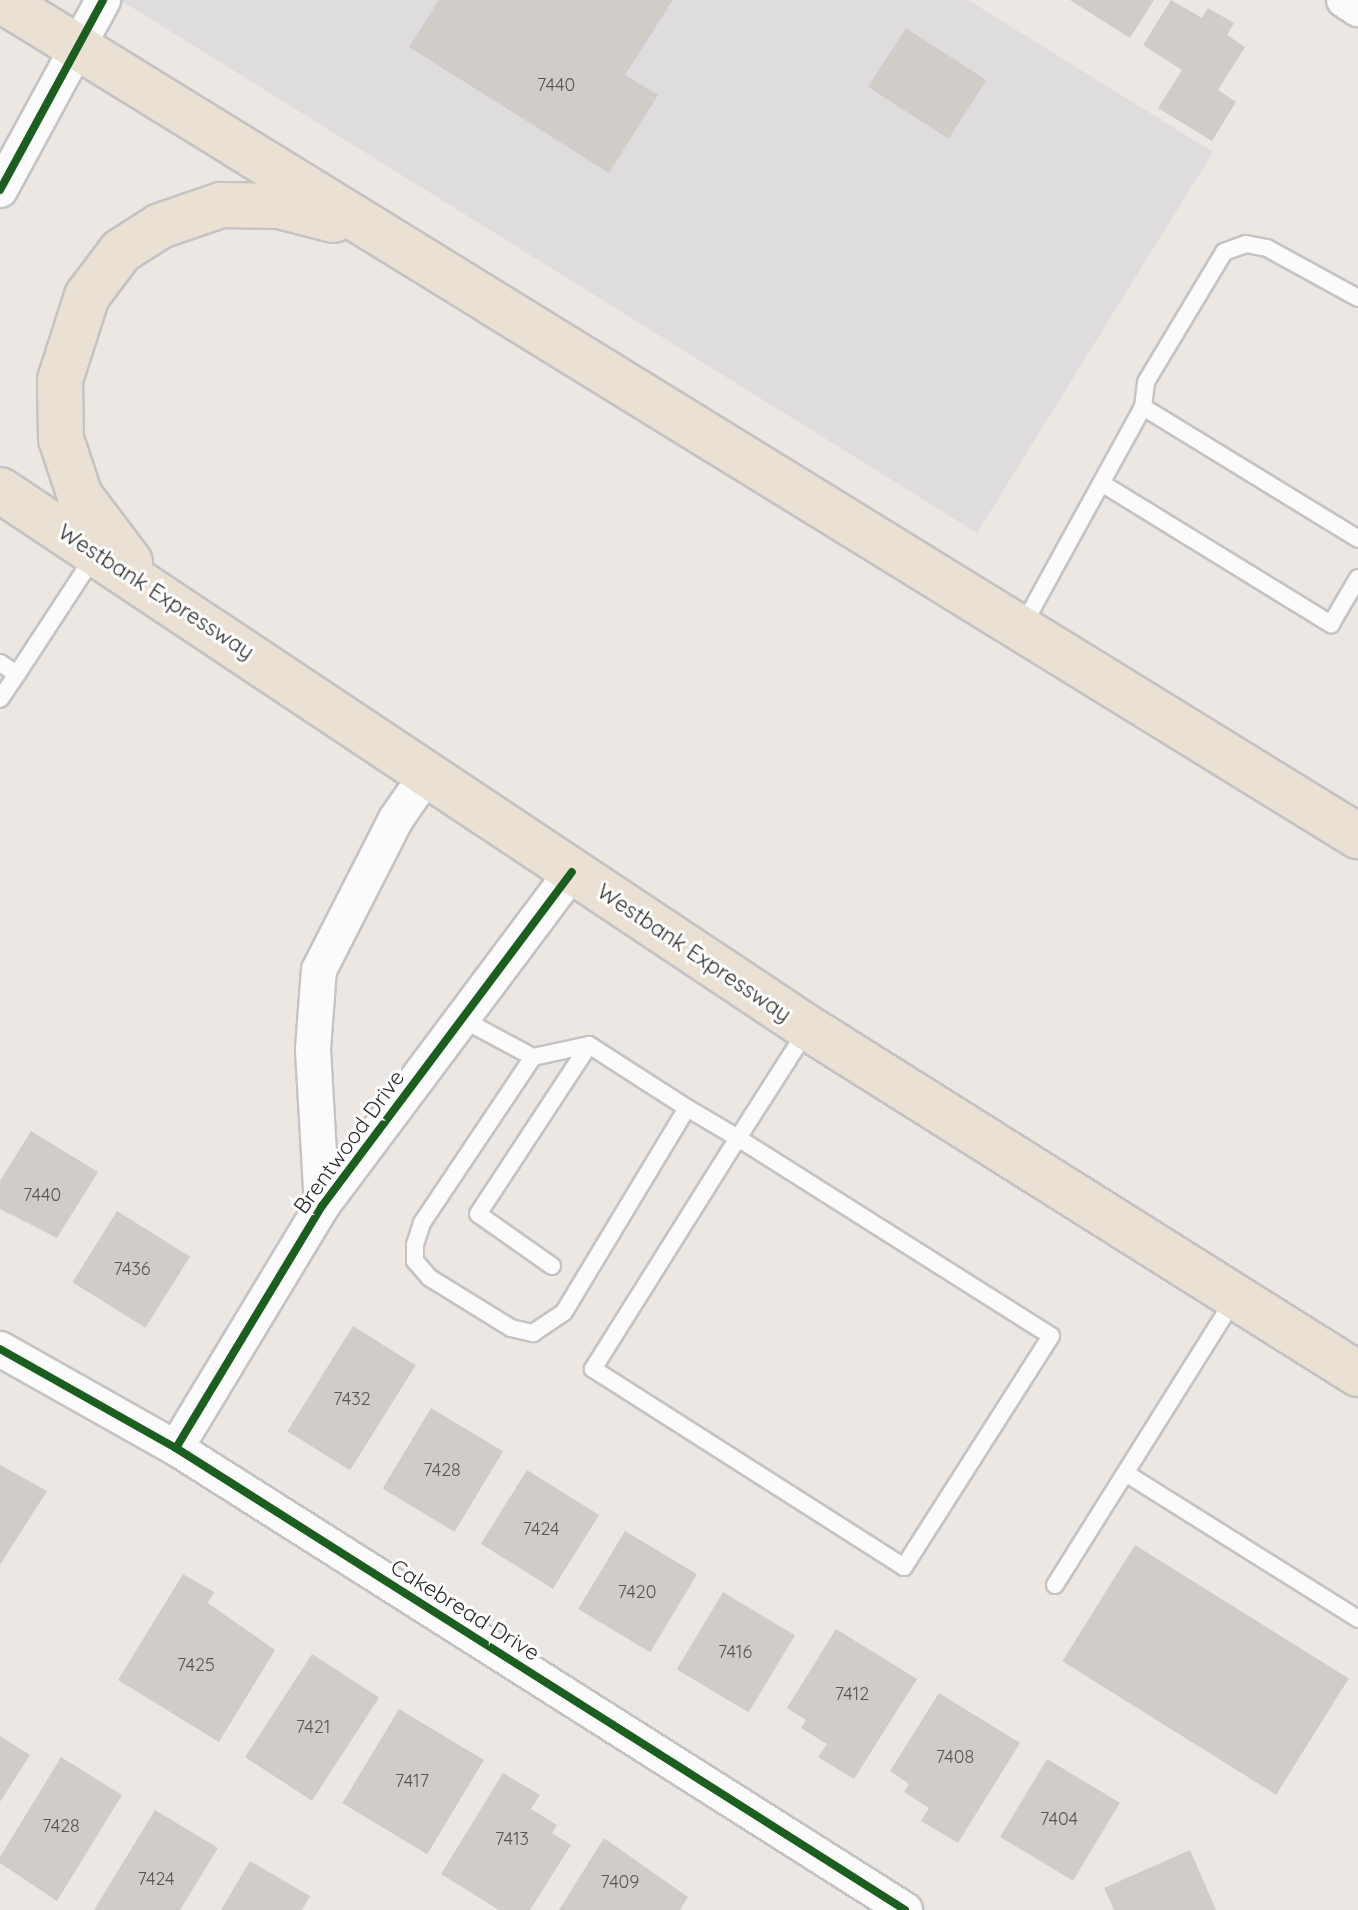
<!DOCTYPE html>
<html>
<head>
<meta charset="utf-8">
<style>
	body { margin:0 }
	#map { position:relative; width:1358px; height:1910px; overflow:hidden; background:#ece7e2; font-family:Quicksand,sans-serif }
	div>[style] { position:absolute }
	.industrial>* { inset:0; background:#dfdcde }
	.building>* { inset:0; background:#d0cdc9; transform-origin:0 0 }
	.roads { filter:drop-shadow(2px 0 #c5c3c3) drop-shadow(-2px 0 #c5c3c3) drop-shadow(0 2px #c5c3c3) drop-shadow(0 -2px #c5c3c3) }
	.service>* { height:16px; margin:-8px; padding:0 8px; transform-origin:8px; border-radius:8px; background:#fcfbfb }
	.minor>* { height:34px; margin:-17px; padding:0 17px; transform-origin:17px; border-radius:17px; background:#fcfbfb }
	.trunk>* { height:44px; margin:-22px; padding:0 22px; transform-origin:22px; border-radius:22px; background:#eae1d4 }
	.cycleway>* { height:8px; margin:-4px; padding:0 4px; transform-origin:4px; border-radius:4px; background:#1b5e20 }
	span { translate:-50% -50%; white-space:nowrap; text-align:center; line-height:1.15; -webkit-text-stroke:6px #fff; paint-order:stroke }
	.number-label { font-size:18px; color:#585756 }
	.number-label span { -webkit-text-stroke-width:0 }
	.street-label { font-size:22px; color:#2d2d2d }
</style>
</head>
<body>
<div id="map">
	<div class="industrial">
		<div style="clip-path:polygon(120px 0,968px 0,1213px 152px,977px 533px)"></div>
	</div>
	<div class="building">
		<div style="clip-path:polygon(439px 0,673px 0,625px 75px,658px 95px,609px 173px,409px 47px)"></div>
		<div style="clip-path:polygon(1070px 0,1154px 0,1130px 38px)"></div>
		<div style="clip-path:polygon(1171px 0,1202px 18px,1208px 8px,1234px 23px,1227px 35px,1245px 47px,1218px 90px,1236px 102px,1212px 141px,1158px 108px,1182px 70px,1143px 45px)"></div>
		<div style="left:906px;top:28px;width:96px;height:70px;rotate:33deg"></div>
		<div style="clip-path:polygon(31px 1131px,98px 1172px,57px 1238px,0 1209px,0 1181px)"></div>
		<div style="left:117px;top:1211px;width:86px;height:84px;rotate:32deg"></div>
		<div style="left:353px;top:1326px;width:74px;height:124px;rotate:32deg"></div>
		<div style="left:431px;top:1408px;width:84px;height:94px;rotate:31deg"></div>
		<div style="clip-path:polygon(0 1465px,47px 1491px,0 1565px)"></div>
		<div style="left:527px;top:1470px;width:85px;height:87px;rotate:32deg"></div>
		<div style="left:625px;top:1531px;width:84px;height:91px;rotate:31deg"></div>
		<div style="left:1135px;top:1545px;width:252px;height:137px;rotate:32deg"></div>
		<div style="clip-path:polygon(183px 1574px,214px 1592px,208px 1603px,275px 1650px,219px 1742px,118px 1680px)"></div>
		<div style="left:723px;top:1592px;width:84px;height:90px;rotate:31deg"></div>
		<div style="clip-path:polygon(836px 1629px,917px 1679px,854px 1779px,818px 1757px,827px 1744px,801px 1728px,806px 1720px,787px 1708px)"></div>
		<div style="left:312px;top:1654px;width:80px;height:123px;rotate:33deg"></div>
		<div style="clip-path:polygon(939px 1693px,1020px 1743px,958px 1843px,921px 1821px,929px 1808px,904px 1792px,909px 1784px,890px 1771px)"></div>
		<div style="left:399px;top:1709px;width:99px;height:110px;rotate:31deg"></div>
		<div style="clip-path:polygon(0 1736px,30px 1755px,0 1802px)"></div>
		<div style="clip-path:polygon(61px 1757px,122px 1795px,57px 1901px,0 1863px,0 1857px)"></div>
		<div style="left:1047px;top:1759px;width:85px;height:91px;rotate:31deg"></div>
		<div style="clip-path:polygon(503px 1773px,540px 1795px,531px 1809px,557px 1825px,552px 1833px,571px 1845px,530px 1910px,499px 1910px,441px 1874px)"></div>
		<div style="clip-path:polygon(155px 1810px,218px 1848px,180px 1910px,94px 1910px)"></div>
		<div style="clip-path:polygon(604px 1838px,688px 1897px,680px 1910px,559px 1910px)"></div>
		<div style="clip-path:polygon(1190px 1850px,1216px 1910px,1114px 1910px,1104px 1888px)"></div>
		<div style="clip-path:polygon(250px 1861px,310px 1896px,302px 1910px,221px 1910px)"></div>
	</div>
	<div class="roads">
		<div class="service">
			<div style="left:1143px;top:407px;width:25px;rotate:-83deg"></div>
			<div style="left:1146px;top:382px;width:152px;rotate:-59deg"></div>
			<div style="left:1224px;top:252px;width:23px;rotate:-20deg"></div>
			<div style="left:1246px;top:244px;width:21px;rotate:11deg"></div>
			<div style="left:1267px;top:248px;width:104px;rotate:28.8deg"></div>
			<div style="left:1103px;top:484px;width:268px;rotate:31.6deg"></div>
			<div style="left:1331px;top:624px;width:53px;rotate:-59.6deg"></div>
			<div style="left:1022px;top:627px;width:251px;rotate:-61.2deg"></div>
			<div style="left:1143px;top:407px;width:252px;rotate:31.5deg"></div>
			<div style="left:0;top:663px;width:20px;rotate:33deg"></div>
			<div style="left:17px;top:674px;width:30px;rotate:124deg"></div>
			<div style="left:17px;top:674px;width:142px;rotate:-56.8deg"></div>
			<div style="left:462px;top:1019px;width:81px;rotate:28.2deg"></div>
			<div style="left:533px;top:1057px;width:57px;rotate:-12.1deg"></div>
			<div style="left:589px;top:1045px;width:117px;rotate:32.7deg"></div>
			<div style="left:687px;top:1108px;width:59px;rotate:30.5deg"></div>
			<div style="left:738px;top:1138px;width:370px;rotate:32.3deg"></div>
			<div style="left:1051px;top:1336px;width:274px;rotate:122.5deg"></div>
			<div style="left:904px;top:1567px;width:369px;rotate:-147.5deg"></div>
			<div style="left:593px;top:1369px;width:273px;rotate:-57.9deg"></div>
			<div style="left:738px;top:1138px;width:128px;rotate:-57.4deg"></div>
			<div style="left:533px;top:1057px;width:200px;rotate:123.8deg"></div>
			<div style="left:422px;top:1223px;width:23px;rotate:108deg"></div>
			<div style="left:415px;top:1245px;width:16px;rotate:90deg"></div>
			<div style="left:415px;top:1261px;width:23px;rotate:49deg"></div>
			<div style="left:430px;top:1278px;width:95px;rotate:31.7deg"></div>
			<div style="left:511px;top:1328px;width:23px;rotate:13deg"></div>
			<div style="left:533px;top:1333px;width:37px;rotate:-34deg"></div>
			<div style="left:564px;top:1312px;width:238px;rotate:-58.9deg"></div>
			<div style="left:552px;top:1266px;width:90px;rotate:-144.9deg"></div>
			<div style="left:478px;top:1214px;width:202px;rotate:-56.7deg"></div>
			<div style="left:1127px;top:1474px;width:273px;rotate:32.1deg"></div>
			<div style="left:1055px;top:1585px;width:339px;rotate:-57.9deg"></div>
		</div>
		<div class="minor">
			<div style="left:1344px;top:0;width:17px;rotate:33deg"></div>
			<div style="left:0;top:190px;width:216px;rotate:-61.5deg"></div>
			<div style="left:322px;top:1206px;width:157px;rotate:-93.3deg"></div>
			<div style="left:313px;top:1049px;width:79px;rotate:-85.7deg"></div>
			<div style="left:319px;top:970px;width:169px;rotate:-63deg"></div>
			<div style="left:396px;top:819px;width:56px;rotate:-55.2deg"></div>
			<div style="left:0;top:1349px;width:202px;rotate:29.4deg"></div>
			<div style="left:176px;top:1448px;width:863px;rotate:32.36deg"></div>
			<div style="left:176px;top:1448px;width:283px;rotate:-58.9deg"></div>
			<div style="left:322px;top:1206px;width:417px;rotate:-53.2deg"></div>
		</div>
		<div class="trunk">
			<div style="left:1px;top:0;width:1594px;rotate:31.64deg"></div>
			<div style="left:0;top:490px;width:971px;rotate:33.66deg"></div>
			<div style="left:808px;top:1028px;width:650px;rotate:32.17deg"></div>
			<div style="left:130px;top:562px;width:83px;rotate:-127.1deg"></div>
			<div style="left:80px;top:496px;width:60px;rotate:-108.4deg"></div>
			<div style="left:61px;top:439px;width:59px;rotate:-91deg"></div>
			<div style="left:60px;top:380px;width:88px;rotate:-72.2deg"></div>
			<div style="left:87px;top:296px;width:56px;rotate:-52.9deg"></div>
			<div style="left:121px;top:251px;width:46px;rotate:-32.7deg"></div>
			<div style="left:160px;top:226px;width:65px;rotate:-19deg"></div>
			<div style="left:221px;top:205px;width:58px;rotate:1deg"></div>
			<div style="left:279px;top:206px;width:56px;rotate:14.5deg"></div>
		</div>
	</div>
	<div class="cycleway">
		<div style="left:0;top:190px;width:216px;rotate:-61.5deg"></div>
		<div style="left:0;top:1349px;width:202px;rotate:29.4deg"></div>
		<div style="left:176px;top:1448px;width:863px;rotate:32.36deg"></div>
		<div style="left:176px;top:1448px;width:283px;rotate:-58.9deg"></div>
		<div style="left:322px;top:1206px;width:417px;rotate:-53.2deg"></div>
	</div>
	<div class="number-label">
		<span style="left:556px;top:85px">7440</span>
		<span style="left:42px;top:1195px">7440</span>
		<span style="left:132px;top:1269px">7436</span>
		<span style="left:352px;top:1399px">7432</span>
		<span style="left:442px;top:1470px">7428</span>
		<span style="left:541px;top:1529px">7424</span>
		<span style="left:637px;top:1592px">7420</span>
		<span style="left:735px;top:1652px">7416</span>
		<span style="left:196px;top:1665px">7425</span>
		<span style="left:852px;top:1694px">7412</span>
		<span style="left:313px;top:1727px">7421</span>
		<span style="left:955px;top:1757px">7408</span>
		<span style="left:412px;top:1781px">7417</span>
		<span style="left:1059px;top:1819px">7404</span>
		<span style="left:61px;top:1826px">7428</span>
		<span style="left:512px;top:1839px">7413</span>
		<span style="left:156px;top:1879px">7424</span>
		<span style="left:620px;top:1882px">7409</span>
	</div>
	<div class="street-label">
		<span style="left:156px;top:592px;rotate:33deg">Westbank Expressway</span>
		<span style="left:694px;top:953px;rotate:34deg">Westbank Expressway</span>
		<span style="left:349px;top:1142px;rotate:-54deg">Brentwood Drive</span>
		<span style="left:465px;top:1610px;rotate:32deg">Cakebread Drive</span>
	</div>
</div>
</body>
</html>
